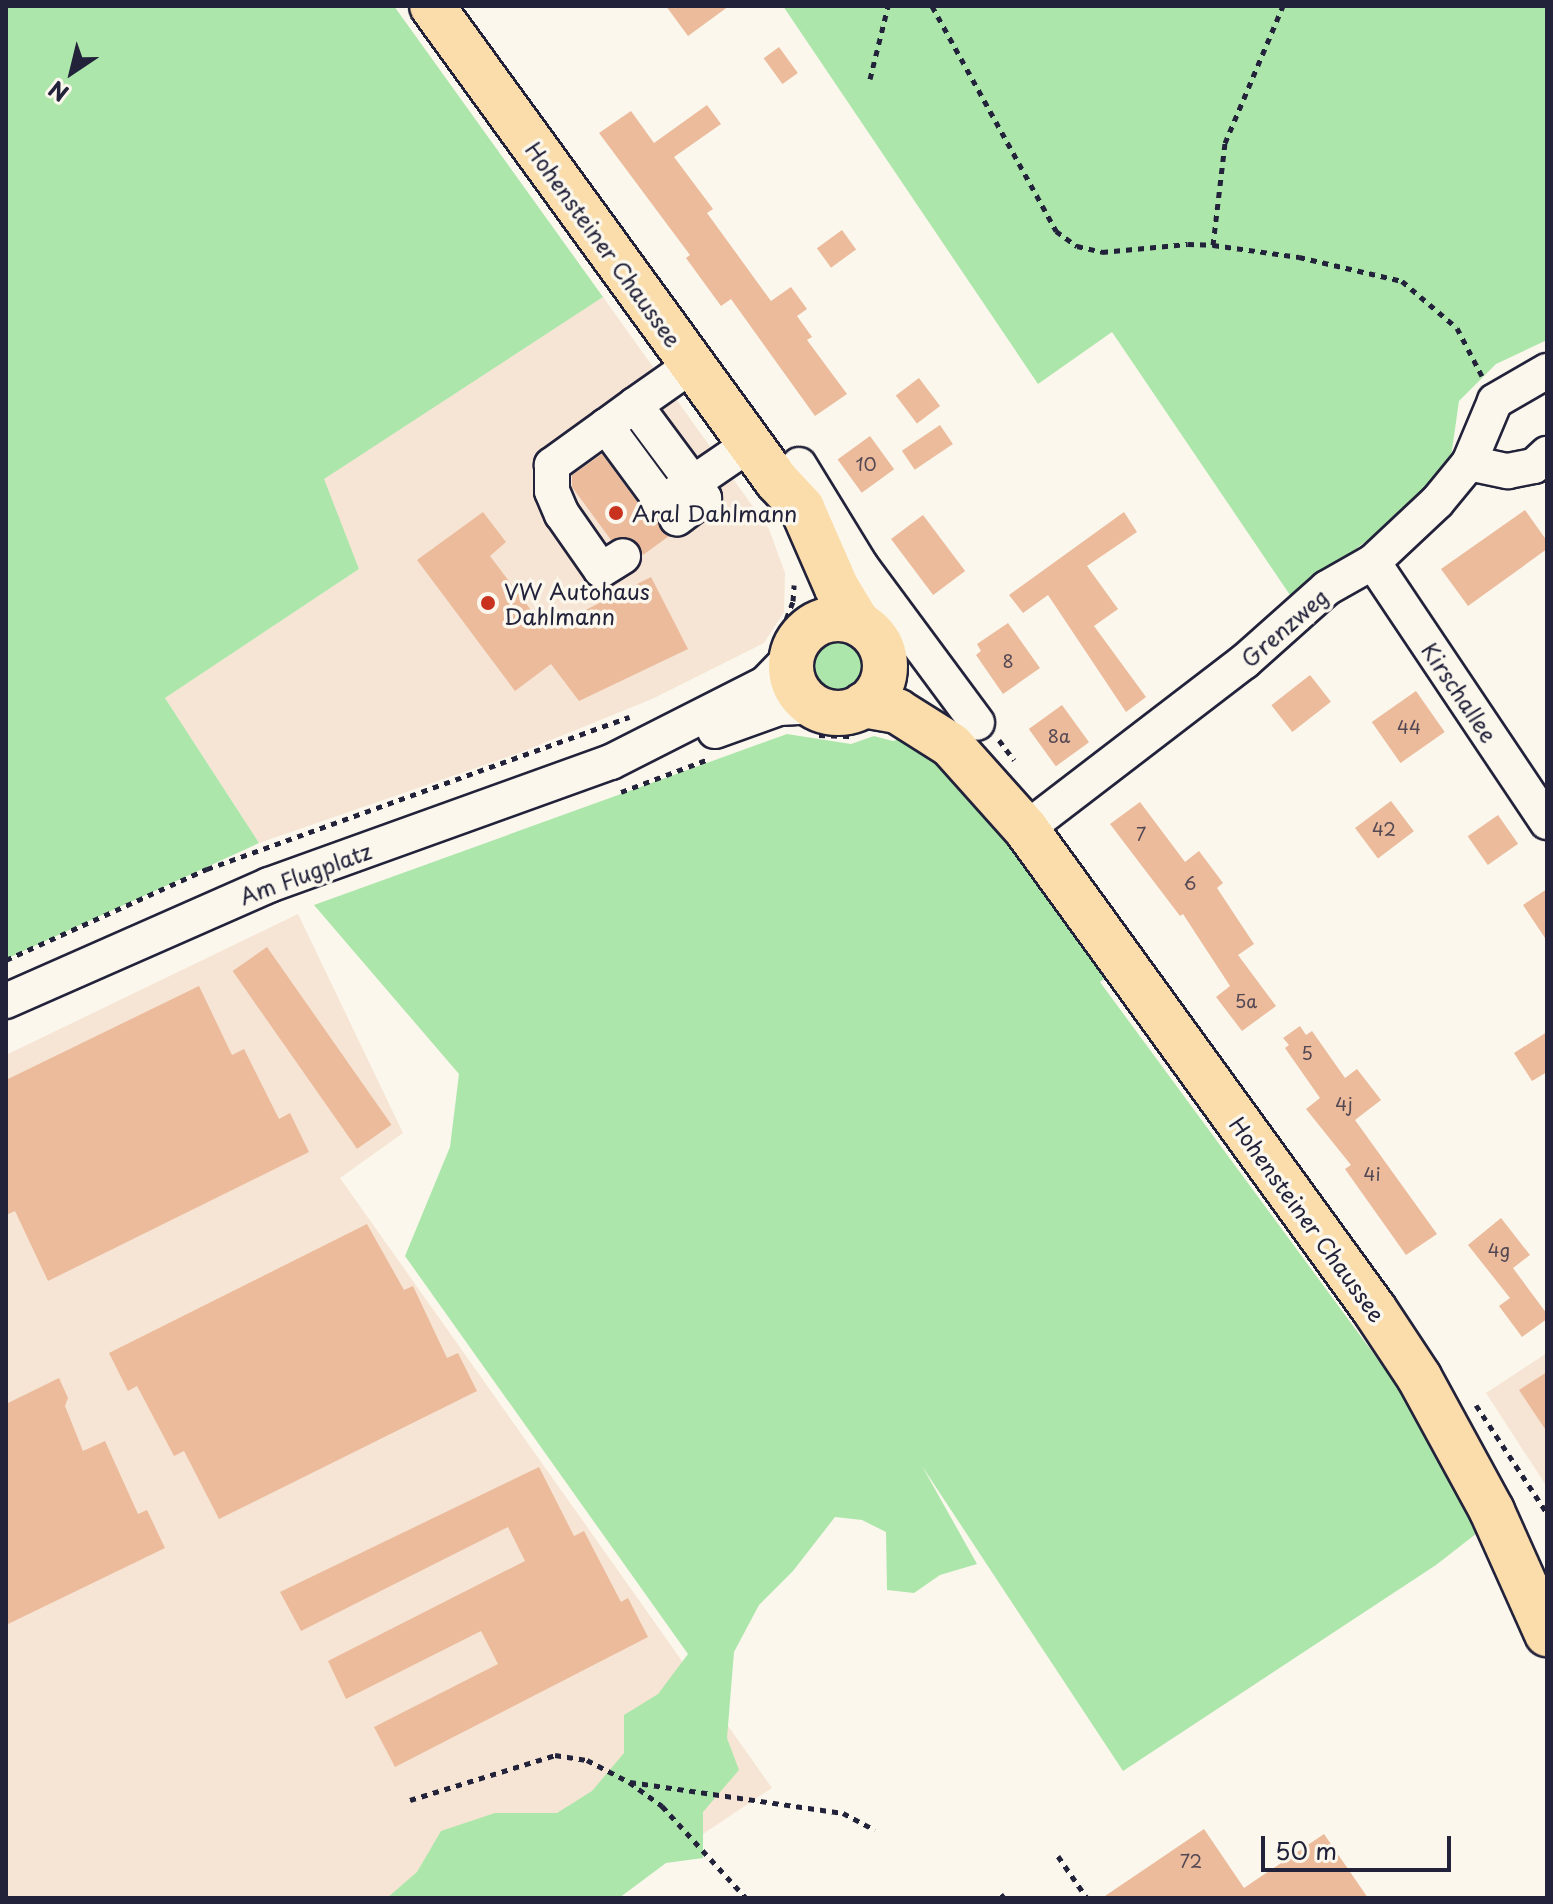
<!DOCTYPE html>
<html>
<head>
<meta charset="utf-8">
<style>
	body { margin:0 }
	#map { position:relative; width:1553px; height:1904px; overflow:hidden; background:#fbf7ec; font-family:"Playpen Sans",sans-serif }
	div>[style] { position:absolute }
	.built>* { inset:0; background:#f6e5d4 }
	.green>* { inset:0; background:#ade6ab }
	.round { border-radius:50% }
	.building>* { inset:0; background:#ebbb9c; transform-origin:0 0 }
	.path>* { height:5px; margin-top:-2.5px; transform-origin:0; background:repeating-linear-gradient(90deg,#22223b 0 6px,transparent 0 12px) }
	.roads { filter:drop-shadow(2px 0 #22223b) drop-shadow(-2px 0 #22223b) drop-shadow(0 2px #22223b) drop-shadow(0 -2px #22223b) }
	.minor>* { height:34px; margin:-17px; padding:0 17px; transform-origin:17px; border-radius:17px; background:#fbf7ec }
	.major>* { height:44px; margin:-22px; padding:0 22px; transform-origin:22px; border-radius:22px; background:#faddab }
	.major>.ring { margin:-22px; padding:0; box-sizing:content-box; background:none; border:44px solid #faddab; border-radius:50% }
	.dots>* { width:22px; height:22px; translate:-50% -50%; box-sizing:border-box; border:4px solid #fbf7ec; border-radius:50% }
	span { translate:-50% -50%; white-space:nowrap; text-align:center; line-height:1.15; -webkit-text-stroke:7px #fbf7ec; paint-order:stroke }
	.number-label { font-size:18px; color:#544853 }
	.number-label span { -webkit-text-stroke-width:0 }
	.street-label { font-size:22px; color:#22223b }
	.poi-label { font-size:22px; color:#22223b }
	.left { translate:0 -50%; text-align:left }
	.frame { position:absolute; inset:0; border:8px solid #22223b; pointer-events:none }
	.north { position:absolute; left:32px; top:32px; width:80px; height:80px; -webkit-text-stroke:6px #fbf7ec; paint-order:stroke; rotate:215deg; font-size:22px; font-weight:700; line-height:32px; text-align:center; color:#22223b }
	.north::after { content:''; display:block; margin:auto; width:28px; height:36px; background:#22223b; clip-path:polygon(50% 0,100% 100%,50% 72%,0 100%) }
	.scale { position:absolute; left:1261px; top:1836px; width:190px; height:36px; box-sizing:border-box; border:4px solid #22223b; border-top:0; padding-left:10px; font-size:24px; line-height:28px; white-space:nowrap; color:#22223b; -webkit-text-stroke:6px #fbf7ec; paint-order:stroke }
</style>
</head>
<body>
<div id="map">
	<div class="built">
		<div style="clip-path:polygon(603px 297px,769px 529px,785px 573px,784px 612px,764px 643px,652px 699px,519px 753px,259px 843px,165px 698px,359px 569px,323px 479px)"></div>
		<div style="clip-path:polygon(298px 914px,403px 1133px,340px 1178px,772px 1788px,607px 1898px,6px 1898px,6px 1055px)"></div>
		<div style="clip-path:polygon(1547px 1353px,1547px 1487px,1486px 1393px)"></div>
	</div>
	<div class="green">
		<div style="clip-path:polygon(6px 6px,394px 6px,603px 297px,324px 479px,359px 569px,165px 698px,259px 843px,6px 959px)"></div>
		<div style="clip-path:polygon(783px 6px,1547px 6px,1547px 340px,1496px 364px,1459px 401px,1448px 478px,1292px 598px,1112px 332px,1038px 384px)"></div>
		<div class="round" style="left:810px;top:637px;width:58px;height:58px"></div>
		<div style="clip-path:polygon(787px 734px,851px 744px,874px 736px,893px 741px,908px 737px,947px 750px,1114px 971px,1100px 982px,1440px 1444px,1490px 1523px,1436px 1565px,1123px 1771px,922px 1466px,977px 1564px,940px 1575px,914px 1593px,887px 1590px,886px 1532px,862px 1520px,835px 1517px,793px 1571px,759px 1605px,734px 1652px,727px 1738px,739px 1770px,703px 1812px,703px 1858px,666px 1863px,619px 1898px,387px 1898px,417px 1872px,441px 1831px,495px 1813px,557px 1813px,592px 1791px,624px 1753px,624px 1715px,658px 1694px,688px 1654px,405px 1256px,450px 1147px,459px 1074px,314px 905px)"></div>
	</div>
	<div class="building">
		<div style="clip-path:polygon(666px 6px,729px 6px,688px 36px)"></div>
		<div style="left:779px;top:47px;width:32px;height:19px;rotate:54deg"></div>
		<div style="clip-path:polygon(707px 105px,721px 124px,674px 157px,713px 209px,707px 213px,771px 301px,791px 287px,807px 309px,797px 316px,812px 337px,807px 340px,847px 394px,815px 416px,731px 299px,721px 306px,686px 258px,690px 255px,599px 133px,631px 111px,654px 143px)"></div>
		<div style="left:842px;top:230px;width:24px;height:31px;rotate:54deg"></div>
		<div style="left:919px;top:378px;width:35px;height:29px;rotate:53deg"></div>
		<div style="left:940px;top:425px;width:23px;height:46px;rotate:56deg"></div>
		<div style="left:870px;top:436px;width:41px;height:40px;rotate:54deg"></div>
		<div style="clip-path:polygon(602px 454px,646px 514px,657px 521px,669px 536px,643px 555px,639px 545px,632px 538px,611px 540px,572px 487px,572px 475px)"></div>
		<div style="clip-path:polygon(1525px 510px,1547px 541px,1547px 549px,1468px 606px,1441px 569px)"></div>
		<div style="clip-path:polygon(483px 512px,506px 542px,490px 556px,546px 630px,651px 577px,688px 649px,579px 701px,551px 664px,515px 691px,417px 560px)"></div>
		<div style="clip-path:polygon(1124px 512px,1137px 532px,1087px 566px,1118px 609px,1094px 626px,1146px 697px,1126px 712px,1048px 595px,1023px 613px,1009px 595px)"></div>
		<div style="left:923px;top:515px;width:70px;height:40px;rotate:53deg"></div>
		<div style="clip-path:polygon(1008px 623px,1040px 668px,1003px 694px,976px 655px,981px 651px,977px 644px)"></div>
		<div style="left:1310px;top:675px;width:34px;height:49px;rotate:52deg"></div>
		<div style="left:1416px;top:691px;width:50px;height:54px;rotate:55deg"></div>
		<div style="left:1062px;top:705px;width:46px;height:41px;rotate:54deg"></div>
		<div style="left:1391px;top:801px;width:38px;height:45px;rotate:53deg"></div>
		<div style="clip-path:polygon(1140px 802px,1185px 862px,1199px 851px,1223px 883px,1217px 888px,1254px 944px,1238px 955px,1276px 1006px,1242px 1031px,1216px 997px,1230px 986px,1183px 914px,1180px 916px,1110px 824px)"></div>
		<div style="left:1498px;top:815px;width:35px;height:37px;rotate:55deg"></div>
		<div style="clip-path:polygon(1547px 889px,1547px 941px,1523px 905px)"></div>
		<div style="left:267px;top:947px;width:217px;height:42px;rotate:55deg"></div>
		<div style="clip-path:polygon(199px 986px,232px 1055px,244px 1049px,279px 1119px,290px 1113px,309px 1152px,48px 1281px,15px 1211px,6px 1215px,6px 1080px)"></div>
		<div style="clip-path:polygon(1300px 1026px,1306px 1035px,1312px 1031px,1345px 1078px,1357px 1069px,1381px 1100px,1355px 1120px,1437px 1234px,1406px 1255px,1345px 1169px,1351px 1165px,1306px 1109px,1320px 1098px,1285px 1048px,1289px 1045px,1283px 1038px)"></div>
		<div style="clip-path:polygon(1547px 1032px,1547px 1072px,1532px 1081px,1514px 1053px)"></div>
		<div style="clip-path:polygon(1501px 1218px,1530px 1255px,1513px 1268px,1547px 1314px,1547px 1319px,1522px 1337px,1499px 1306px,1510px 1298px,1468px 1245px)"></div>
		<div style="clip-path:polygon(367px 1224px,404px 1290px,413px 1286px,447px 1358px,458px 1353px,477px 1391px,219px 1519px,184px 1451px,174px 1456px,137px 1386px,128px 1391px,109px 1353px)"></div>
		<div style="clip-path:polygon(1547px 1372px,1547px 1432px,1519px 1390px)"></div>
		<div style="clip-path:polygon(59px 1378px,68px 1398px,65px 1406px,83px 1451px,105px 1441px,138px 1514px,147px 1510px,165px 1548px,6px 1625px,6px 1404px)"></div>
		<div style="clip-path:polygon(539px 1467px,574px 1536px,584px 1531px,621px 1602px,628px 1598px,648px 1637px,395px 1767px,374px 1727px,498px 1664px,481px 1631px,346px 1699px,328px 1661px,525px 1561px,508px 1527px,301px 1631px,280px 1592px)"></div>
		<div style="clip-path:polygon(1204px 1829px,1244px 1888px,1324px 1834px,1368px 1898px,1102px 1898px)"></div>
	</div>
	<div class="path">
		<div style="left:932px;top:6px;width:257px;rotate:61.1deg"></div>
		<div style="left:1056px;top:231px;width:26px;rotate:36deg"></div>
		<div style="left:1077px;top:246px;width:26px;rotate:13deg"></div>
		<div style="left:1102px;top:252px;width:86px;rotate:-5.3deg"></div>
		<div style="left:1188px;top:244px;width:25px;rotate:2deg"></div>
		<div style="left:1213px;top:245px;width:87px;rotate:7.9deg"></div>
		<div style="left:1299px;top:257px;width:106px;rotate:13.1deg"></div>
		<div style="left:1402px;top:281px;width:72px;rotate:40.5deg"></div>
		<div style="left:1457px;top:328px;width:54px;rotate:62.5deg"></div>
		<div style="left:870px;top:79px;width:75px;rotate:-76.1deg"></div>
		<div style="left:1213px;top:245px;width:103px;rotate:-83.3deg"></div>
		<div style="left:1225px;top:143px;width:149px;rotate:-67.1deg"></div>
		<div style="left:782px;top:630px;width:31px;rotate:-69deg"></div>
		<div style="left:793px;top:601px;width:16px;rotate:-86deg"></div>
		<div style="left:819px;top:735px;width:34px;rotate:2deg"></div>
		<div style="left:999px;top:740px;width:25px;rotate:53deg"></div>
		<div style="left:621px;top:792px;width:94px;rotate:-20.6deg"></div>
		<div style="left:6px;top:960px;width:221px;rotate:-24.4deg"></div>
		<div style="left:207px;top:869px;width:449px;rotate:-19.8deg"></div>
		<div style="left:1476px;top:1405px;width:129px;rotate:56.7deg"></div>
		<div style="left:630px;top:1782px;width:215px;rotate:8.3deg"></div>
		<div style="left:843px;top:1813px;width:36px;rotate:28deg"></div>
		<div style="left:410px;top:1800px;width:152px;rotate:-17.2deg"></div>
		<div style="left:555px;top:1755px;width:32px;rotate:9deg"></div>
		<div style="left:587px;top:1760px;width:47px;rotate:27.6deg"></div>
		<div style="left:629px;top:1782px;width:41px;rotate:36deg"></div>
		<div style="left:662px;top:1806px;width:125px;rotate:47.6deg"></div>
		<div style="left:1058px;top:1856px;width:51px;rotate:55.4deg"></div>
		<div style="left:1001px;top:1894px;width:5px;rotate:53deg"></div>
	</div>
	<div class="roads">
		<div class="minor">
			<div style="left:692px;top:365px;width:70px;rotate:144.9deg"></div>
			<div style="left:635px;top:405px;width:97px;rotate:53.4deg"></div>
			<div style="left:693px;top:483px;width:69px;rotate:-34.4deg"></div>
			<div style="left:635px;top:405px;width:36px;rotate:144deg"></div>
			<div style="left:606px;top:426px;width:94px;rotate:53.6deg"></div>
			<div style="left:662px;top:502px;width:36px;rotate:-32deg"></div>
			<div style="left:693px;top:483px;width:19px;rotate:54deg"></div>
			<div style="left:704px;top:498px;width:34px;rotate:143deg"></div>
			<div style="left:606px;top:426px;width:67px;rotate:144.2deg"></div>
			<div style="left:552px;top:465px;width:26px;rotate:90deg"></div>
			<div style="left:552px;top:491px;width:25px;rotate:67deg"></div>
			<div style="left:562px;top:514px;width:68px;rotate:55.1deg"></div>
			<div style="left:601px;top:570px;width:26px;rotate:-32deg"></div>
			<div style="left:1469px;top:463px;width:40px;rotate:12deg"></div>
			<div style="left:1508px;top:471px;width:26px;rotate:-11deg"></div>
			<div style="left:1534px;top:466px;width:18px;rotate:-43deg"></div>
			<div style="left:799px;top:465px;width:119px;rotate:58.5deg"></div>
			<div style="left:861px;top:566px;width:195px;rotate:53.5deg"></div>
			<div style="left:1373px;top:562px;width:313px;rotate:56.2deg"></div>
			<div style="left:715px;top:731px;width:68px;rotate:-19.8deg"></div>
			<div style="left:779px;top:708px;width:35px;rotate:-3deg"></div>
			<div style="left:1026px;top:829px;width:275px;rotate:-37.5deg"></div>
			<div style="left:1244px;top:662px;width:111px;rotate:-41.7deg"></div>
			<div style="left:1327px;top:588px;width:53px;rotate:-29.5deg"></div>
			<div style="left:1373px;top:562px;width:88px;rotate:-43.2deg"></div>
			<div style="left:1437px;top:502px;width:50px;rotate:-50.6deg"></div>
			<div style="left:1469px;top:463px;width:67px;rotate:-67.2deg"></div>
			<div style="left:1495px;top:401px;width:60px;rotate:-30deg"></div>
			<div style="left:6px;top:1001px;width:287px;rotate:-23.8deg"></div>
			<div style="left:269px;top:885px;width:363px;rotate:-19.8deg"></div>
			<div style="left:611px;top:762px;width:173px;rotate:-26.9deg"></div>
			<div style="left:765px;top:684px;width:39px;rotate:-46deg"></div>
		</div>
		<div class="major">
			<div style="left:432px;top:6px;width:587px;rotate:54.01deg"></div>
			<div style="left:777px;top:481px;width:37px;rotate:47deg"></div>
			<div style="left:802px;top:508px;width:87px;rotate:66.4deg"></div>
			<div style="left:837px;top:588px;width:42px;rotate:58.6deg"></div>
			<div class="ring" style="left:791px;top:619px;width:50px;height:50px"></div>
			<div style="left:863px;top:705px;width:35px;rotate:10deg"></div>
			<div style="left:897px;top:711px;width:64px;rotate:32.2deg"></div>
			<div style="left:951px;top:745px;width:113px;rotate:48.2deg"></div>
			<div style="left:1026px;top:829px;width:593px;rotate:54.06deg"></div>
			<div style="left:1374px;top:1309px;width:82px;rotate:56.5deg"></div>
			<div style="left:1419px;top:1377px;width:153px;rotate:61.4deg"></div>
			<div style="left:1492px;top:1511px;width:135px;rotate:65.9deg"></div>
		</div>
	</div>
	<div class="dots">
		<div style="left:616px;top:513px;background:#c8321e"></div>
		<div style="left:488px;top:603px;background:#c8321e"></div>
	</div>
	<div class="number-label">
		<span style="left:866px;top:464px">10</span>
		<span style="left:1008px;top:661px">8</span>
		<span style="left:1409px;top:727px">44</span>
		<span style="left:1059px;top:736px">8a</span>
		<span style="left:1384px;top:829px">42</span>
		<span style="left:1141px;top:834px">7</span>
		<span style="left:1190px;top:883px">6</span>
		<span style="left:1246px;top:1001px">5a</span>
		<span style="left:1307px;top:1053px">5</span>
		<span style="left:1344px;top:1104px">4j</span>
		<span style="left:1372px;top:1174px">4i</span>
		<span style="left:1499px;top:1250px">4g</span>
		<span style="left:1191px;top:1861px">72</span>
	</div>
	<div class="street-label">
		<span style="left:604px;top:244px;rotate:54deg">Hohensteiner Chaussee</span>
		<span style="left:1284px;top:627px;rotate:-41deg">Grenzweg</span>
		<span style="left:1460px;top:692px;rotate:56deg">Kirschallee</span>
		<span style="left:305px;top:873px;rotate:-20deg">Am Flugplatz</span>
		<span style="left:1308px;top:1219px;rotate:54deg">Hohensteiner Chaussee</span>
	</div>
	<div class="poi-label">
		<span class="left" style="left:632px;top:513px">Aral Dahlmann</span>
		<span class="left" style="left:504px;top:603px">VW Autohaus<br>Dahlmann</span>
	</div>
	<div class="frame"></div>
	<div class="north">N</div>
	<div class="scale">50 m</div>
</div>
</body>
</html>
